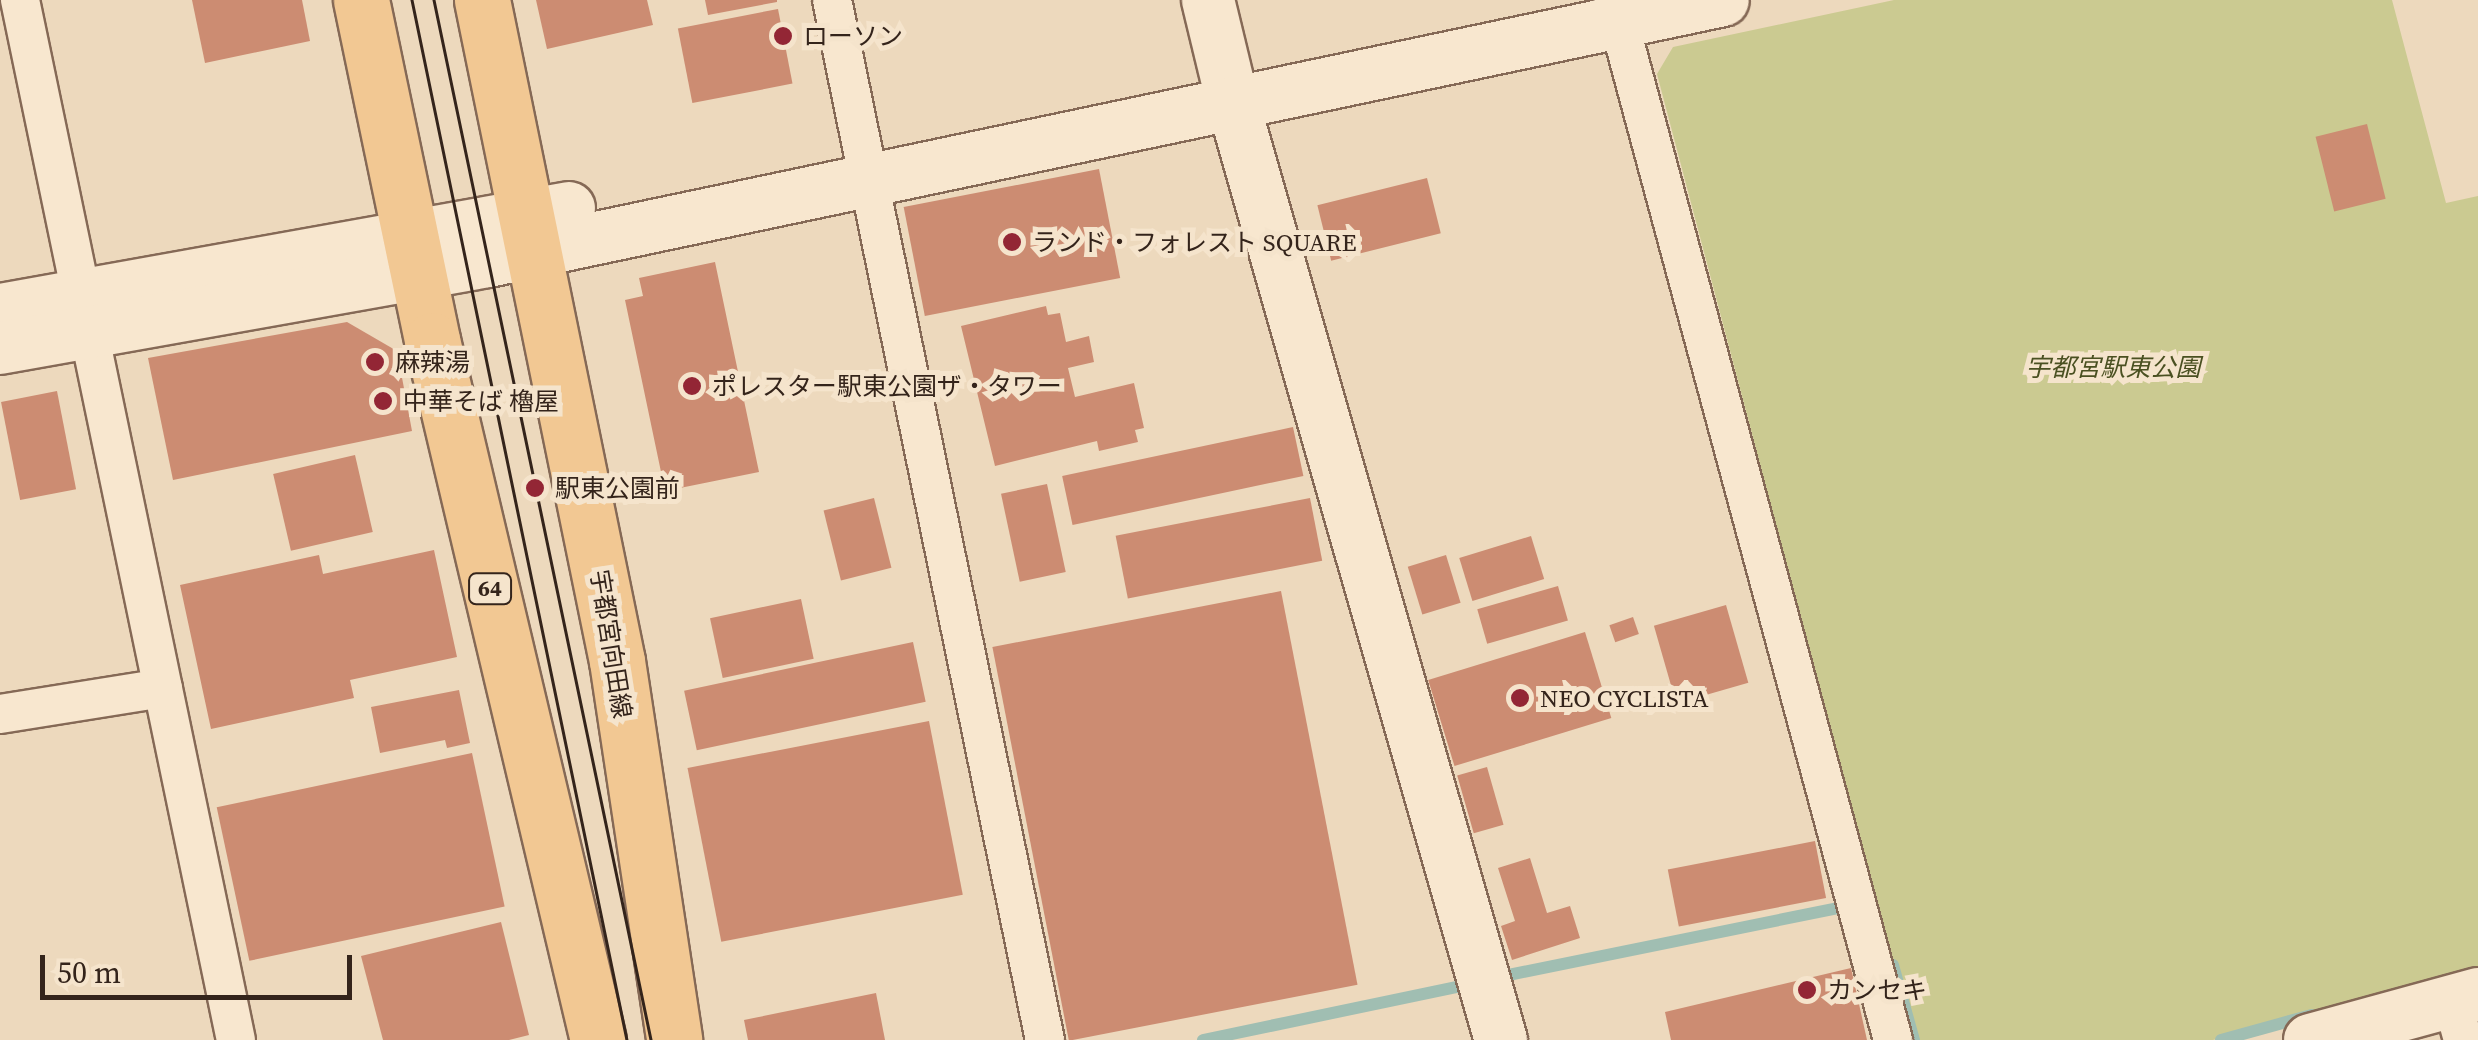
<!DOCTYPE html>
<html>
<head>
<meta charset="utf-8">
<style>
	body { margin:0 }
	#map { position:relative; width:2478px; height:1040px; overflow:hidden; background:#edd9bd; font-family:"Source Serif 4","Noto Sans JP",serif }
	div>[style] { position:absolute }
	.green>* { inset:0; background:#cbca91 }
	.stream>* { height:12px; margin:-6px; padding:0 6px; transform-origin:6px; border-radius:6px; background:#a0beb2 }
	.building>* { inset:0; background:#cc8c72; transform-origin:0 0 }
	.roads { filter:drop-shadow(2px 0 #856956) drop-shadow(-2px 0 #856956) drop-shadow(0 2px #856956) drop-shadow(0 -2px #856956) }
	.street>* { height:38px; margin:-19px; padding:0 19px; transform-origin:19px; border-radius:19px; background:#f8e7cf }
	.secondary>* { height:52px; margin:-26px; padding:0 26px; transform-origin:26px; border-radius:26px; background:#f8e7cf }
	.primary>* { height:55px; margin:-27.5px; padding:0 27.5px; transform-origin:27.5px; border-radius:27.5px; background:#f2c893 }
	.tram>* { height:2.5px; margin:-1.25px; padding:0 1.25px; transform-origin:1.25px; border-radius:1.25px; background:#34241b }
	.dots>* { width:28px; height:28px; translate:-50% -50%; box-sizing:border-box; border:5px solid #f5e4cc; border-radius:50% }
	span { translate:-50% -50%; white-space:nowrap; text-align:center; line-height:1.15; -webkit-text-stroke:10px #f5e4cc; paint-order:stroke }
	.shield-label span { padding:2px 8px; background:#f5e4cc; border:2px solid; border-radius:8px; -webkit-text-stroke-width:0 }
	.shield-label { font-size:22px; color:#34241b; font-weight:700 }
	.poi-label { font-size:25px; color:#34241b }
	.left { translate:0 -50%; text-align:left }
	.park-label { font-size:25px; color:#4a5021; font-style:italic }
	.street-label { font-size:25px; color:#34241b }
	.scale { position:absolute; left:40px; top:955px; width:312px; height:45px; box-sizing:border-box; border:5px solid #34241b; border-top:0; padding-left:12px; font-size:30px; line-height:35px; white-space:nowrap; color:#34241b; -webkit-text-stroke:8px #f5e4cc; paint-order:stroke }
</style>
</head>
<body>
<div id="map">
	<div class="green">
		<div style="clip-path:polygon(1894px 0,2392px 0,2446px 203px,2478px 196px,2478px 968px,2213px 1040px,1912px 1040px,1657px 74px,1673px 47px)"></div>
	</div>
	<div class="stream">
		<div style="left:1893px;top:965px;width:78px;rotate:74.4deg"></div>
		<div style="left:1494px;top:978px;width:352px;rotate:-11.5deg"></div>
		<div style="left:1203px;top:1040px;width:278px;rotate:-11.8deg"></div>
		<div style="left:2221px;top:1040px;width:94px;rotate:-15.4deg"></div>
	</div>
	<div class="building">
		<div style="clip-path:polygon(192px 0,302px 0,310px 41px,205px 63px)"></div>
		<div style="clip-path:polygon(536px 0,647px 0,653px 25px,547px 49px)"></div>
		<div style="clip-path:polygon(705px 0,777px 0,777px 2px,708px 15px)"></div>
		<div style="left:778px;top:9px;width:76px;height:102px;rotate:79deg"></div>
		<div style="left:2367px;top:124px;width:77px;height:53px;rotate:76deg"></div>
		<div style="left:1099px;top:169px;width:111px;height:199px;rotate:79deg"></div>
		<div style="left:1427px;top:178px;width:57px;height:113px;rotate:76deg"></div>
		<div style="clip-path:polygon(715px 262px,759px 472px,665px 491px,625px 300px,643px 296px,639px 278px)"></div>
		<div style="clip-path:polygon(1046px 306px,1048px 315px,1060px 313px,1066px 342px,1089px 336px,1094px 362px,1068px 368px,1075px 397px,1134px 383px,1144px 428px,1135px 430px,1138px 442px,1099px 451px,1097px 441px,995px 466px,961px 326px)"></div>
		<div style="clip-path:polygon(347px 322px,397px 351px,412px 431px,173px 480px,148px 358px)"></div>
		<div style="left:57px;top:391px;width:100px;height:57px;rotate:79deg"></div>
		<div style="left:1293px;top:427px;width:50px;height:236px;rotate:78deg"></div>
		<div style="left:355px;top:455px;width:79px;height:84px;rotate:77deg"></div>
		<div style="left:1047px;top:484px;width:90px;height:47px;rotate:78deg"></div>
		<div style="left:874px;top:498px;width:72px;height:52px;rotate:76deg"></div>
		<div style="left:1310px;top:498px;width:64px;height:198px;rotate:79deg"></div>
		<div style="left:1531px;top:536px;width:45px;height:75px;rotate:73deg"></div>
		<div style="clip-path:polygon(434px 550px,457px 657px,350px 680px,354px 698px,211px 729px,180px 585px,319px 555px,323px 574px)"></div>
		<div style="left:1446px;top:555px;width:50px;height:40px;rotate:73deg"></div>
		<div style="left:1558px;top:586px;width:36px;height:84px;rotate:74deg"></div>
		<div style="left:1281px;top:591px;width:401px;height:294px;rotate:79deg"></div>
		<div style="left:801px;top:599px;width:61px;height:93px;rotate:78deg"></div>
		<div style="left:1726px;top:605px;width:81px;height:75px;rotate:74deg"></div>
		<div style="left:1633px;top:617px;width:18px;height:25px;rotate:71deg"></div>
		<div style="left:1585px;top:632px;width:90px;height:164px;rotate:73deg"></div>
		<div style="left:913px;top:642px;width:61px;height:234px;rotate:78deg"></div>
		<div style="clip-path:polygon(459px 690px,470px 743px,447px 748px,445px 740px,380px 753px,371px 707px)"></div>
		<div style="left:929px;top:721px;width:177px;height:246px;rotate:79deg"></div>
		<div style="left:472px;top:753px;width:157px;height:261px;rotate:78deg"></div>
		<div style="left:1487px;top:767px;width:60px;height:31px;rotate:74deg"></div>
		<div style="left:1815px;top:841px;width:58px;height:150px;rotate:79deg"></div>
		<div style="clip-path:polygon(1530px 858px,1547px 913px,1570px 906px,1580px 938px,1512px 960px,1501px 926px,1515px 921px,1498px 868px)"></div>
		<div style="clip-path:polygon(501px 922px,529px 1035px,509px 1040px,383px 1040px,361px 956px)"></div>
		<div style="clip-path:polygon(1851px 968px,1867px 1040px,1671px 1040px,1665px 1012px)"></div>
		<div style="clip-path:polygon(876px 993px,885px 1040px,748px 1040px,744px 1020px)"></div>
	</div>
	<div class="roads">
		<div class="street">
			<div style="left:20px;top:0;width:1062px;rotate:78.27deg"></div>
			<div style="left:832px;top:0;width:1062px;rotate:78.43deg"></div>
			<div style="left:1613px;top:0;width:1077px;rotate:74.93deg"></div>
			<div style="left:0;top:714px;width:165px;rotate:-9.1deg"></div>
			<div style="left:2452px;top:1000px;width:41px;rotate:74.6deg"></div>
		</div>
		<div class="secondary">
			<div style="left:1208px;top:0;width:106px;rotate:76.4deg"></div>
			<div style="left:1233px;top:103px;width:975px;rotate:74.04deg"></div>
			<div style="left:0;top:310px;width:578px;rotate:-10.16deg"></div>
			<div style="left:0;top:348px;width:496px;rotate:-10.1deg"></div>
			<div style="left:488px;top:261px;width:1262px;rotate:-11.93deg"></div>
			<div style="left:2310px;top:1040px;width:174px;rotate:-15.3deg"></div>
		</div>
		<div class="primary">
			<div style="left:361px;top:0;width:347px;rotate:78.2deg"></div>
			<div style="left:432px;top:340px;width:719px;rotate:76.66deg"></div>
			<div style="left:482px;top:0;width:675px;rotate:78.46deg"></div>
			<div style="left:617px;top:661px;width:383px;rotate:81.4deg"></div>
		</div>
	</div>
	<div class="tram">
		<div style="left:412px;top:0;width:1062px;rotate:78.32deg"></div>
		<div style="left:434px;top:0;width:1062px;rotate:78.21deg"></div>
	</div>
	<div class="dots">
		<div style="left:783px;top:36px;background:#932635"></div>
		<div style="left:1012px;top:242px;background:#932635"></div>
		<div style="left:375px;top:362px;background:#932635"></div>
		<div style="left:692px;top:386px;background:#932635"></div>
		<div style="left:383px;top:401px;background:#932635"></div>
		<div style="left:535px;top:488px;background:#932635"></div>
		<div style="left:1520px;top:698px;background:#932635"></div>
		<div style="left:1807px;top:990px;background:#932635"></div>
	</div>
	<div class="shield-label">
		<span style="left:490px;top:589px">64</span>
	</div>
	<div class="poi-label">
		<span class="left" style="left:803px;top:36px">ローソン</span>
		<span class="left" style="left:1032px;top:242px">ランド・フォレスト SQUARE</span>
		<span class="left" style="left:395px;top:362px">麻辣湯</span>
		<span class="left" style="left:712px;top:386px">ポレスター駅東公園ザ・タワー</span>
		<span class="left" style="left:403px;top:401px">中華そば 櫓屋</span>
		<span class="left" style="left:555px;top:488px">駅東公園前</span>
		<span class="left" style="left:1540px;top:698px">NEO CYCLISTA</span>
		<span class="left" style="left:1827px;top:990px">カンセキ</span>
	</div>
	<div class="park-label">
		<span style="left:2113px;top:367px">宇都宮駅東公園</span>
	</div>
	<div class="street-label">
		<span style="left:611px;top:644px;rotate:81deg">宇都宮向田線</span>
	</div>
	<div class="scale">50 m</div>
</div>
</body>
</html>
